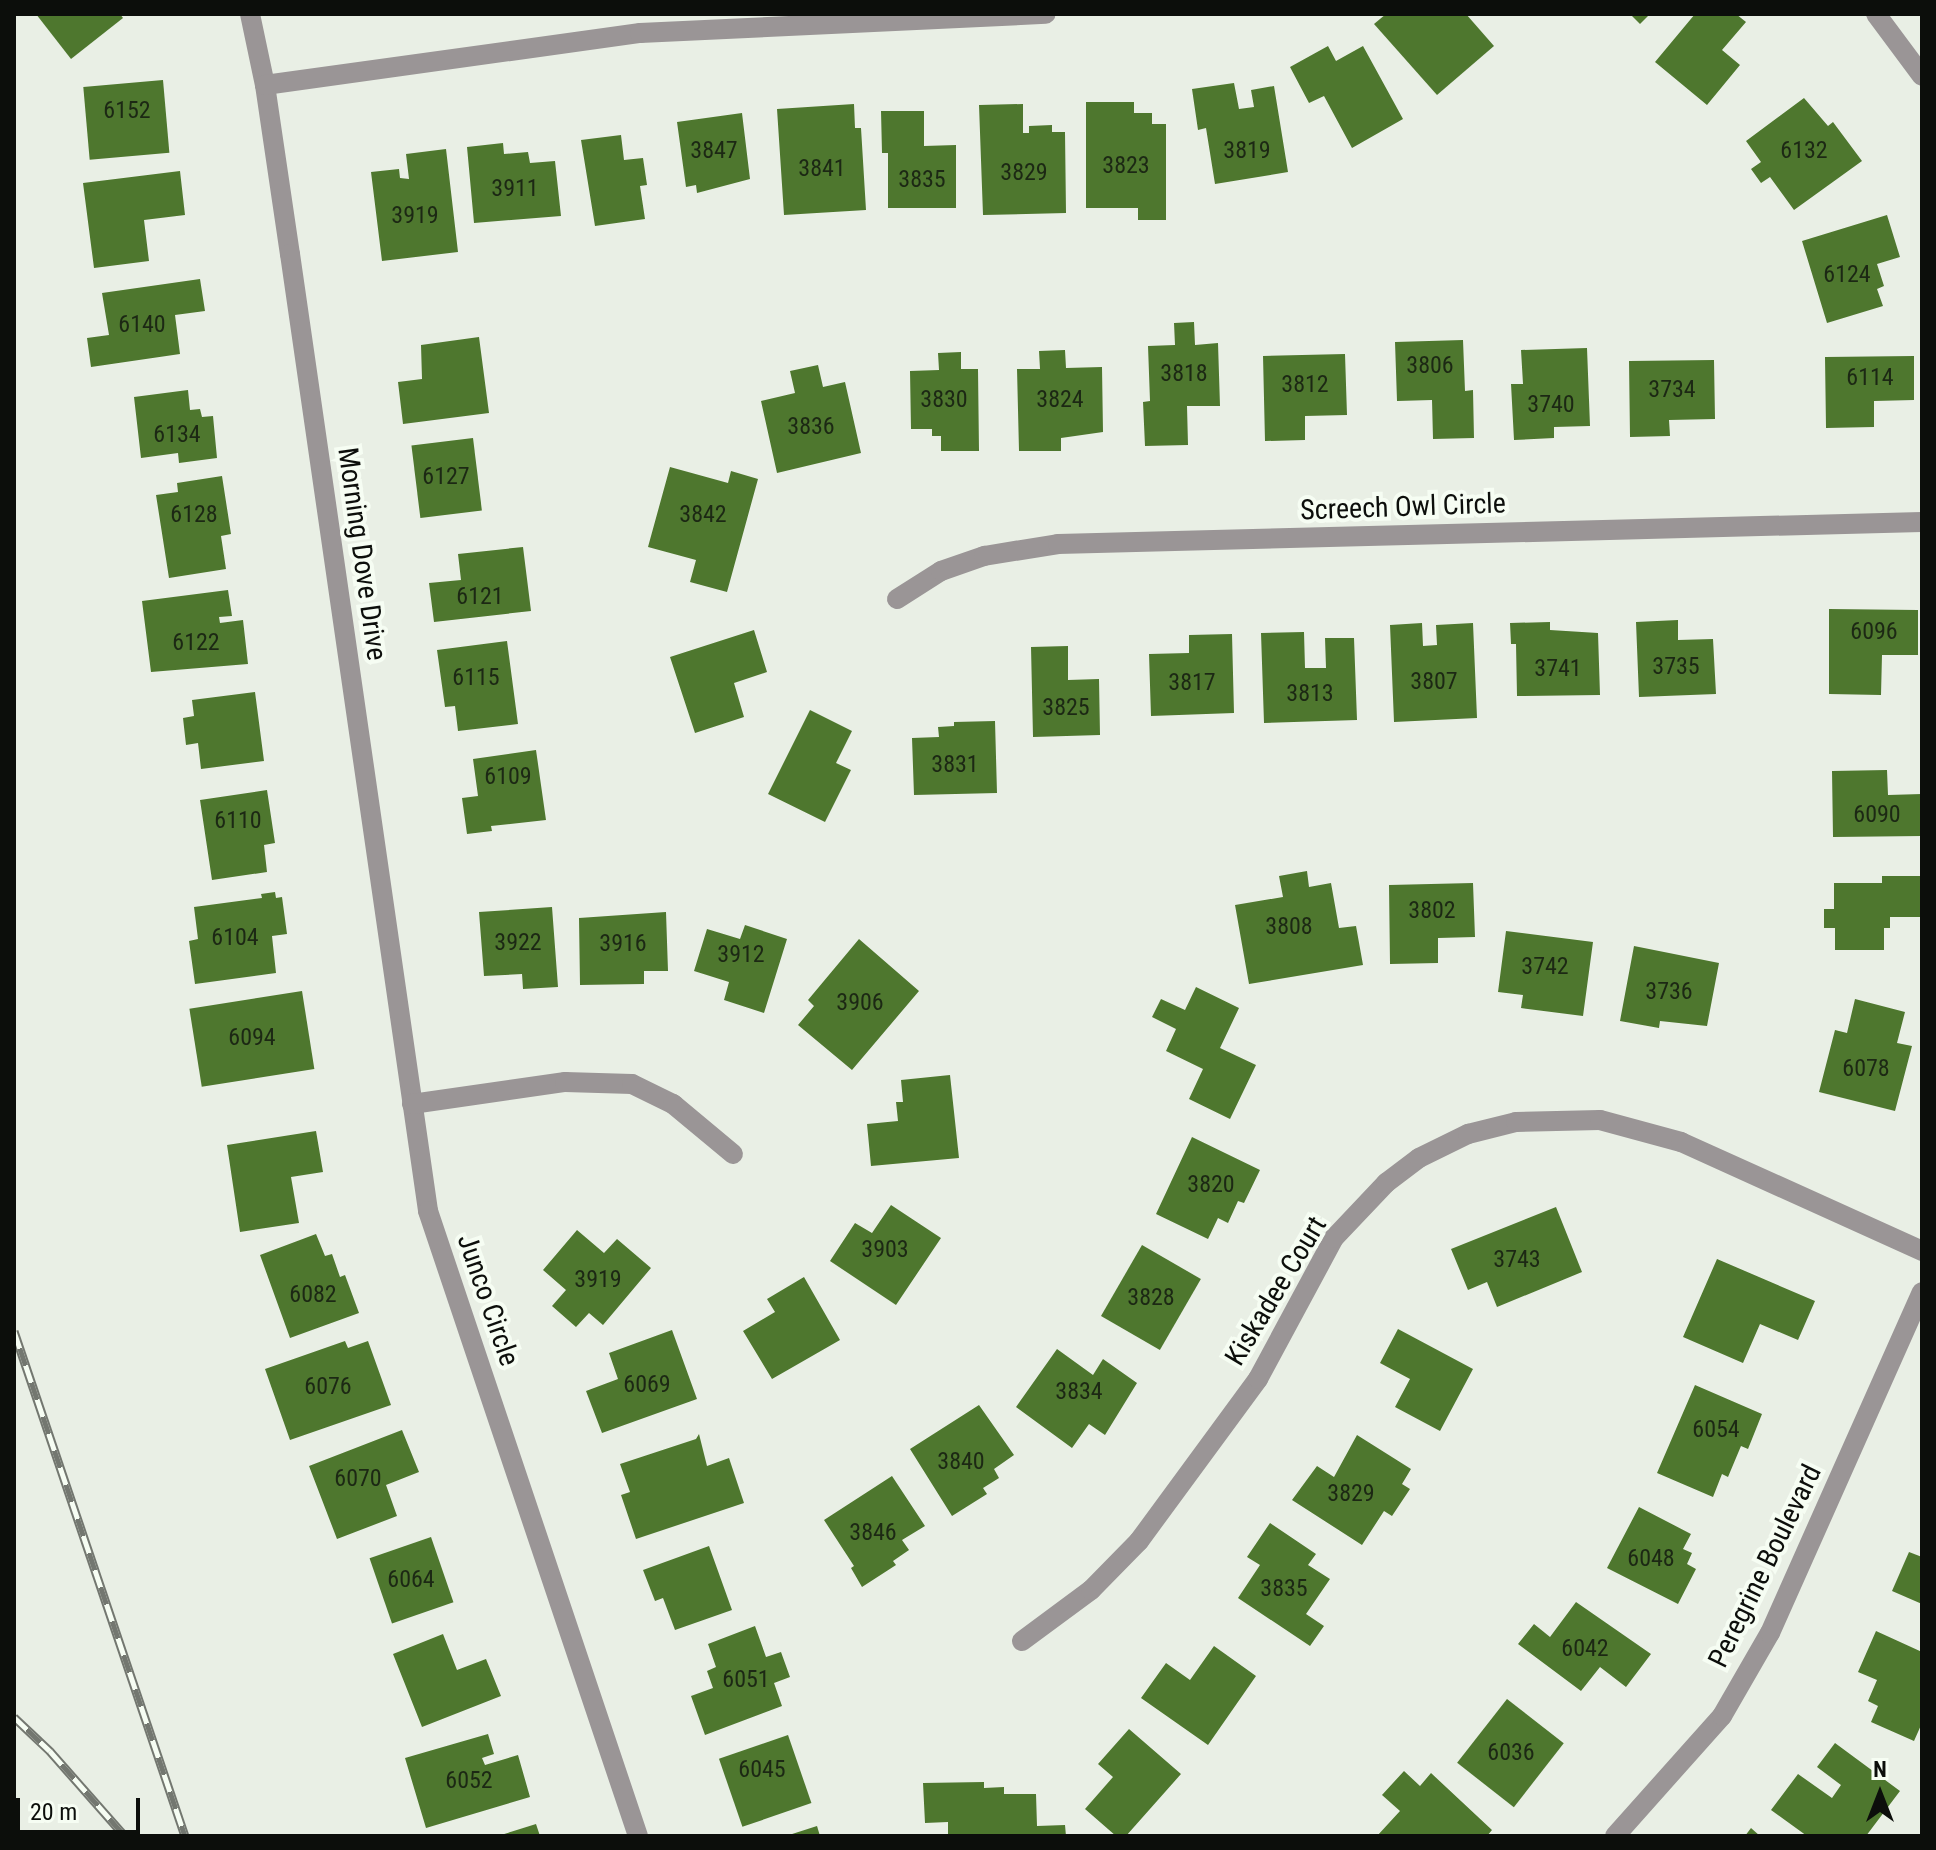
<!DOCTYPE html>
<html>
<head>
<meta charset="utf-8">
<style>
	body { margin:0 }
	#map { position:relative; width:1936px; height:1850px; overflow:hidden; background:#e9efe5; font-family:"Roboto Condensed",sans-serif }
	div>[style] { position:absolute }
	.building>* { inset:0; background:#4e772e; transform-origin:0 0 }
	.minor>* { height:20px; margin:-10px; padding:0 10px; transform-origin:10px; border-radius:10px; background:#9a9596 }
	.rail>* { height:9px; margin-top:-4.5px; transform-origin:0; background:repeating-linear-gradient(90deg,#f6fdf3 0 18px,#737770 0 36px); box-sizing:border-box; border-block:2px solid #737770 }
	span { translate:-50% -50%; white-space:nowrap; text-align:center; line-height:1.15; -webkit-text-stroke:8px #f6fdf3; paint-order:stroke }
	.number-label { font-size:24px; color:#1c2814 }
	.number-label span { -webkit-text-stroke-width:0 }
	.street-label { font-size:28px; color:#0c0e0b }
	.frame { position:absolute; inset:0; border:16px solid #0c0e0b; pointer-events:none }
	.north { position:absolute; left:1840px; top:1754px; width:80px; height:80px; -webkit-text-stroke:6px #f6fdf3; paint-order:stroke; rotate:0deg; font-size:22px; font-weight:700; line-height:32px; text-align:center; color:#0c0e0b }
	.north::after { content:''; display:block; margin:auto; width:28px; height:36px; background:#0c0e0b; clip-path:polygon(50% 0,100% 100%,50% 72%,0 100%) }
	.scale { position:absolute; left:16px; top:1798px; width:124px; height:36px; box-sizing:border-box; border:4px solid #0c0e0b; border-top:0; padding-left:10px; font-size:24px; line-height:28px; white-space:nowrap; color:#0c0e0b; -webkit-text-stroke:6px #f6fdf3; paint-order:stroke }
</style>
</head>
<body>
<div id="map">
	<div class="building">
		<div style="clip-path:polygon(36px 14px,120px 14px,123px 18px,71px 59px)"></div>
		<div style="clip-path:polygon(1386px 14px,1466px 14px,1494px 46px,1437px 95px,1374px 24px)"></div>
		<div style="clip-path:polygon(1630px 14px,1650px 14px,1640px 24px)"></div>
		<div style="clip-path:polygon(1695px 14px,1736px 14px,1746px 22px,1722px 50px,1740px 65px,1707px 105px,1655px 62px)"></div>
		<div style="clip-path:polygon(1328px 46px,1336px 61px,1363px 46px,1403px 119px,1352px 148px,1324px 96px,1309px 103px,1290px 67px)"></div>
		<div style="left:163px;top:80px;width:73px;height:80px;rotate:85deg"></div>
		<div style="clip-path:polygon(1234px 83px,1239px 109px,1254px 107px,1251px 90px,1274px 86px,1288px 172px,1215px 184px,1206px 128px,1198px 130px,1192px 89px)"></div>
		<div style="clip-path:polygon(1804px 98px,1828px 126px,1833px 122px,1862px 161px,1794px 210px,1770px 177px,1761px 183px,1751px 169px,1761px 162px,1746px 141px)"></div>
		<div style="clip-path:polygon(1086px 102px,1134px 102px,1134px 113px,1152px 113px,1152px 124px,1166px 124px,1166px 220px,1138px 220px,1138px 208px,1086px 208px)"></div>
		<div style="clip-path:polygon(854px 104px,855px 128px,861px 128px,866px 210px,784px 215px,777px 109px)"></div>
		<div style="clip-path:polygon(1023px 104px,1023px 133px,1029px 133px,1029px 126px,1052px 125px,1052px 132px,1065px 132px,1066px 213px,983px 215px,979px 105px)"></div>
		<div style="clip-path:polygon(881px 111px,924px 111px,924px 146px,956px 145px,956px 208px,888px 208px,888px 153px,882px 153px)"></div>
		<div style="clip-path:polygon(742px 113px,750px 179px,697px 193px,696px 185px,686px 187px,677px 122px)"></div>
		<div style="clip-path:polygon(621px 135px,624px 160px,643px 158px,647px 185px,640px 186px,645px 219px,595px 226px,581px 140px)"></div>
		<div style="clip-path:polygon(503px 143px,504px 154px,528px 152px,530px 163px,555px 161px,561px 216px,474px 223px,467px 147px)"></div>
		<div style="clip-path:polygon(446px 149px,458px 252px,382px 261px,371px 172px,399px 169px,400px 178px,409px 179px,406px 154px)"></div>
		<div style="clip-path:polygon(180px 171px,185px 215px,144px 220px,149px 261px,94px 268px,83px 183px)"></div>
		<div style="clip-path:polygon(1887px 215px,1900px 257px,1877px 264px,1884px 286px,1877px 289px,1883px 306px,1827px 323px,1802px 241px)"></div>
		<div style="clip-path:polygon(200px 279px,205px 311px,175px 315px,180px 354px,91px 367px,87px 338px,109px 335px,102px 293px)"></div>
		<div style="clip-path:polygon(1194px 322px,1195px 345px,1218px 343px,1220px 406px,1187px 406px,1188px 445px,1145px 446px,1143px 402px,1150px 401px,1148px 346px,1175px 345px,1174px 323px)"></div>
		<div style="clip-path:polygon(479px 337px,489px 413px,403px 424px,398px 382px,422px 379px,421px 345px)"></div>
		<div style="clip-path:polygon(1463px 340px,1465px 391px,1473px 390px,1474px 438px,1433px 439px,1432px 400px,1397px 401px,1395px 342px)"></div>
		<div style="clip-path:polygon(1587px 348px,1590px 426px,1554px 427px,1554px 438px,1514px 440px,1511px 384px,1523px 384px,1521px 350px)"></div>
		<div style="clip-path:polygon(1065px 350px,1066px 368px,1102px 367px,1103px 432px,1061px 438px,1061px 451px,1019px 451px,1017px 369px,1040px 369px,1039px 351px)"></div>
		<div style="clip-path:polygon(961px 352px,961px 369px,978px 369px,979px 451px,941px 451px,941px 436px,932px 436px,932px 429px,911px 429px,910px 371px,939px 370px,938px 353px)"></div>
		<div style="clip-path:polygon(1345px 354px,1347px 415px,1305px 416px,1305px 440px,1265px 441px,1263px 356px)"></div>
		<div style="clip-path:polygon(1914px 356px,1914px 400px,1874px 401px,1874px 427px,1826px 428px,1825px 357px)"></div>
		<div style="clip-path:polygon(1714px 360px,1715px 419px,1669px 420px,1670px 436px,1630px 437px,1629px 361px)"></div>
		<div style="clip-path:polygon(818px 365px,823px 387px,845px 382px,861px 453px,777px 473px,761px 401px,795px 393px,790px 371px)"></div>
		<div style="clip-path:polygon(188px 390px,190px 410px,200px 409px,202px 417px,213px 416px,217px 458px,179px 463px,178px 453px,141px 458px,134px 397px)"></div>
		<div style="left:473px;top:438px;width:73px;height:62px;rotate:83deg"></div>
		<div style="clip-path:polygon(670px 467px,728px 483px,731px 471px,758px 479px,727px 592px,690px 582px,696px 560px,648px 547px)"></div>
		<div style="clip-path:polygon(222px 476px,231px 534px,221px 536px,226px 569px,169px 578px,156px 495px,178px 492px,177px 483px)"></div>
		<div style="clip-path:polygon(523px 547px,531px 611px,434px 622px,429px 583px,461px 580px,458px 554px)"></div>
		<div style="clip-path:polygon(228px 590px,232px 616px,219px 617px,220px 623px,243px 620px,248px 664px,151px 672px,142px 601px)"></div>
		<div style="clip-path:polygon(1829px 609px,1918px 610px,1918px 655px,1882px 655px,1881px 695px,1829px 694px)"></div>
		<div style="clip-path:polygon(1678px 620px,1678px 640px,1713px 639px,1716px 694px,1639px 697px,1636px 622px)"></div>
		<div style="clip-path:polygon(1550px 622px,1550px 630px,1598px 633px,1600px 695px,1517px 696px,1516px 644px,1511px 644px,1510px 623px)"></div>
		<div style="clip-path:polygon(1422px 623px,1423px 646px,1437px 645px,1436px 625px,1473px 623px,1477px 718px,1394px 722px,1390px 625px)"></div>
		<div style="clip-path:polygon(754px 630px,767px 672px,734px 683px,744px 717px,695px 733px,670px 657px)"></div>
		<div style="clip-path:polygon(1304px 632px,1305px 668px,1326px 668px,1325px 638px,1354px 638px,1357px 720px,1264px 723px,1261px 633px)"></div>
		<div style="clip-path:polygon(1232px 634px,1234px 713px,1151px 716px,1149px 654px,1189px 653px,1189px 635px)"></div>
		<div style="clip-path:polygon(507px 641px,518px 724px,458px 731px,455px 706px,445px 707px,437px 650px)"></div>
		<div style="clip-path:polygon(1068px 646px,1068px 680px,1099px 679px,1100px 735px,1033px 737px,1031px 647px)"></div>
		<div style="clip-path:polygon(255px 692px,264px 761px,201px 769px,198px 743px,186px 745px,183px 718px,194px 716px,192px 700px)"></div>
		<div style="clip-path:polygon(810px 710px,852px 731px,836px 763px,851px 770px,825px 822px,768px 794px)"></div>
		<div style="clip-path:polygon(995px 721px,997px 793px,914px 795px,912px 738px,939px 737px,938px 727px,954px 726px,954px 722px)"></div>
		<div style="clip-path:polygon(536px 750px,546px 820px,491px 826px,492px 831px,467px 834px,462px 798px,478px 796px,473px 759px)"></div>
		<div style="clip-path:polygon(1887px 770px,1888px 795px,1922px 794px,1922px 836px,1833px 837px,1832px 771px)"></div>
		<div style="clip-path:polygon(267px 790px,275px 843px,264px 845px,267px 872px,212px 880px,200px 800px)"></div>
		<div style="clip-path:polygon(1307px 871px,1309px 887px,1331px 883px,1339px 928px,1356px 926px,1363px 965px,1249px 984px,1235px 905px,1283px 897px,1279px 876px)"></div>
		<div style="clip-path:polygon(1882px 876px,1922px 876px,1922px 917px,1890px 917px,1890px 928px,1884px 928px,1884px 950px,1835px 950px,1835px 928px,1824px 928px,1824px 909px,1834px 909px,1834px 883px,1882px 883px)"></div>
		<div style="clip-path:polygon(1473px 883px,1475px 937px,1438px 938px,1438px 963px,1390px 964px,1389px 885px)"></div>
		<div style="clip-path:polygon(275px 892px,276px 898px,282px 897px,287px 934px,272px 936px,276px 973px,195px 984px,189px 941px,198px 939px,194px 907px,262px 898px,261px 894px)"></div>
		<div style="clip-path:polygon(552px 907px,558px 987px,523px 989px,522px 974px,484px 976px,479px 912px)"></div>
		<div style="clip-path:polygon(666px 912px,668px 971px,644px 971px,644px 984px,580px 985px,579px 918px)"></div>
		<div style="clip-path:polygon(745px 925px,787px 939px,764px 1013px,724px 1000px,729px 982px,694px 971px,707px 929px,740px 939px)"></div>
		<div style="clip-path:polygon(1506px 931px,1593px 942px,1583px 1016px,1521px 1008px,1523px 995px,1498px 992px)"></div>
		<div style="clip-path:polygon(859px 939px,919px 991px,852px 1070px,798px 1025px,814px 1006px,808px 1000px)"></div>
		<div style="clip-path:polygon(1634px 946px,1719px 963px,1707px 1026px,1660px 1021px,1659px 1028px,1620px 1021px)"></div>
		<div style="clip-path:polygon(1196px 987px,1239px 1008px,1220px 1048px,1256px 1065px,1230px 1119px,1189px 1099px,1203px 1069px,1166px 1051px,1176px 1029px,1152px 1017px,1161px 999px,1185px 1010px)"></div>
		<div style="left:302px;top:991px;width:79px;height:114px;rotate:81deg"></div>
		<div style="clip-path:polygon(1855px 999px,1905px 1012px,1897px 1043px,1912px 1046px,1895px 1111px,1819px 1092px,1835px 1030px,1847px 1033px)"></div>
		<div style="clip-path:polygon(950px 1075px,959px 1158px,871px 1166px,867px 1124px,898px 1121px,896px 1102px,903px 1102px,901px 1080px)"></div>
		<div style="clip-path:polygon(316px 1131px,323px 1172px,291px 1177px,299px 1223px,240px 1232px,227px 1145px)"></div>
		<div style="clip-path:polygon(1192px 1137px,1260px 1170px,1244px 1203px,1238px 1201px,1228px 1223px,1218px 1218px,1208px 1239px,1156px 1214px)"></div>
		<div style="clip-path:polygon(891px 1205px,941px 1238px,896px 1305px,830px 1261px,855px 1223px,872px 1233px)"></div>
		<div style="clip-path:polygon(1556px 1207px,1582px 1272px,1497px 1307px,1487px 1282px,1468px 1290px,1451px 1249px)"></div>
		<div style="clip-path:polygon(577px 1230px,604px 1253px,617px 1239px,651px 1268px,603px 1325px,589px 1313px,576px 1327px,552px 1306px,566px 1290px,543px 1270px)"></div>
		<div style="clip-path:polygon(316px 1234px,325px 1256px,332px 1254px,340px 1277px,345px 1275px,359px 1313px,290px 1338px,260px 1255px)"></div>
		<div style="left:1142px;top:1245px;width:68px;height:82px;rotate:30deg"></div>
		<div style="clip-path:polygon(1717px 1259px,1815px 1301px,1798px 1340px,1760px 1324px,1743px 1363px,1683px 1337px)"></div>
		<div style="clip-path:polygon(804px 1277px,840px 1340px,772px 1379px,743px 1331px,775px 1312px,767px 1299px)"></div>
		<div style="clip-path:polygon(1398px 1329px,1473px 1369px,1440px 1431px,1395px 1407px,1410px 1379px,1380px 1363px)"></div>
		<div style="clip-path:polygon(672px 1330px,697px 1399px,602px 1433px,586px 1391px,618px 1379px,609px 1353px)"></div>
		<div style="clip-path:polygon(345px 1341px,348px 1348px,368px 1341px,391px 1405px,290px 1440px,265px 1369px)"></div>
		<div style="clip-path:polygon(1057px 1349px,1093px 1375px,1103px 1359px,1137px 1383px,1105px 1435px,1089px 1424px,1072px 1448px,1016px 1407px)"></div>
		<div style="clip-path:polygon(1695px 1385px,1762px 1414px,1748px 1449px,1741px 1446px,1728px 1477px,1722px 1474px,1713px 1497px,1657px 1473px)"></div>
		<div style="clip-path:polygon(979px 1405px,1014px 1455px,994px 1469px,999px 1478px,983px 1488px,987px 1494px,952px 1516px,910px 1449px)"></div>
		<div style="clip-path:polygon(402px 1430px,419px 1472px,386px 1485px,397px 1516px,337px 1539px,309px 1466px)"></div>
		<div style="clip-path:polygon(699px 1434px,707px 1466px,729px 1458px,744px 1503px,636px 1539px,621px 1495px,630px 1492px,620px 1464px,696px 1439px)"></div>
		<div style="clip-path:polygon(1357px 1435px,1411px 1469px,1402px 1484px,1410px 1489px,1392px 1516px,1384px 1511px,1362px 1545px,1292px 1500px,1317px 1466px,1334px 1477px)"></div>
		<div style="clip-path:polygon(892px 1476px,925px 1526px,902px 1540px,909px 1550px,893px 1561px,896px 1565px,862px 1587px,851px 1568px,854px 1566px,824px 1520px)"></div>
		<div style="clip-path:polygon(1639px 1507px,1691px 1534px,1683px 1549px,1692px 1553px,1687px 1564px,1696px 1569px,1678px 1604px,1607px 1568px)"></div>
		<div style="clip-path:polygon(1270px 1523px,1316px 1554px,1308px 1565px,1330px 1579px,1306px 1614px,1324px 1626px,1310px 1646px,1238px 1598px,1260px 1565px,1247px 1557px)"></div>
		<div style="left:431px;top:1537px;width:69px;height:65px;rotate:71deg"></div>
		<div style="clip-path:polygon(709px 1546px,732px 1610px,675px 1630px,663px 1598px,655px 1601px,643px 1570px)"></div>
		<div style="clip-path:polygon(1909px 1552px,1922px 1557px,1922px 1604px,1892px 1591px)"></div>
		<div style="clip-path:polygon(1576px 1602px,1651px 1654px,1626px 1687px,1600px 1667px,1581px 1691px,1518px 1644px,1534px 1624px,1550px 1637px)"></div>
		<div style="clip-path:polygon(755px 1626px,766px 1657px,781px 1652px,790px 1677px,774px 1683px,782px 1706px,705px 1735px,691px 1696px,713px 1688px,707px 1671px,716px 1667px,708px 1644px)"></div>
		<div style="clip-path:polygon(1876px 1631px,1922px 1652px,1922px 1723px,1914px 1741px,1871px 1722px,1878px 1706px,1868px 1701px,1877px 1680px,1858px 1672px)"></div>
		<div style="clip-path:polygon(443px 1634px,457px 1670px,486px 1659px,501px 1696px,422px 1727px,393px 1654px)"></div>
		<div style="clip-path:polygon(1214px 1646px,1256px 1676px,1208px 1745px,1141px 1698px,1166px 1663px,1190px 1680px)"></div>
		<div style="left:1507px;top:1699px;width:72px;height:81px;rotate:38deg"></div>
		<div style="clip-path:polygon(1129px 1729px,1181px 1774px,1126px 1836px,1116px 1836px,1085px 1809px,1113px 1777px,1098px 1764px)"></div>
		<div style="clip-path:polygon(488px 1734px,494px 1754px,482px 1758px,485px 1765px,518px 1755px,530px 1797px,426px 1828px,405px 1758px)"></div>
		<div style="left:788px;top:1735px;width:72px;height:73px;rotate:71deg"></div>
		<div style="clip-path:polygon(1835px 1743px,1900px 1791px,1866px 1836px,1807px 1836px,1771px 1810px,1798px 1774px,1832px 1798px,1841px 1785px,1817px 1767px)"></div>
		<div style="clip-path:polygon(1404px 1771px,1420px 1786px,1431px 1773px,1492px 1830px,1487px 1836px,1377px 1836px,1400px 1811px,1382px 1795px)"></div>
		<div style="clip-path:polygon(984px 1782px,984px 1788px,1004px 1787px,1004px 1794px,1036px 1794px,1037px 1826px,1065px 1825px,1066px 1836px,948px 1836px,948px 1822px,925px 1823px,923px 1783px)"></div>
		<div style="clip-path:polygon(536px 1824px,540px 1836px,501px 1836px,501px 1835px)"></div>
		<div style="clip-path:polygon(817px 1826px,820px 1836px,789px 1836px,789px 1835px)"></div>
		<div style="clip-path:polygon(1751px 1828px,1760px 1836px,1745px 1836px)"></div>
	</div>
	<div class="minor">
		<div style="left:250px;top:14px;width:73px;rotate:78.1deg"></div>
		<div style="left:265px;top:85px;width:171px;rotate:81.6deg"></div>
		<div style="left:290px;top:254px;width:967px;rotate:81.79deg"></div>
		<div style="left:428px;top:1211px;width:659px;rotate:71.43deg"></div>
		<div style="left:1876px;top:14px;width:77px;rotate:53.4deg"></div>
		<div style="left:265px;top:85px;width:379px;rotate:-7.9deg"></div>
		<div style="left:640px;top:33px;width:406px;rotate:-2.7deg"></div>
		<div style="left:897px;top:599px;width:52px;rotate:-32.5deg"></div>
		<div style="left:941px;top:571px;width:46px;rotate:-19.2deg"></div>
		<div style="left:984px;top:556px;width:75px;rotate:-9.2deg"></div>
		<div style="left:1058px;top:544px;width:864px;rotate:-1.46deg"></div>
		<div style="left:412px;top:1104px;width:155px;rotate:-8.2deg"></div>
		<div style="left:565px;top:1082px;width:67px;rotate:1.7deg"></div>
		<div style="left:632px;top:1084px;width:46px;rotate:26deg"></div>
		<div style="left:673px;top:1104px;width:78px;rotate:39.8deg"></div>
		<div style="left:1022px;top:1641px;width:86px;rotate:-36.5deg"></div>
		<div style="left:1091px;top:1590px;width:69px;rotate:-45.6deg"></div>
		<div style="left:1139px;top:1541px;width:201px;rotate:-53.7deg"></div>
		<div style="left:1258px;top:1379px;width:160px;rotate:-61.7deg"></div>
		<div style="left:1334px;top:1238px;width:76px;rotate:-46.6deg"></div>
		<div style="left:1386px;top:1183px;width:41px;rotate:-37.1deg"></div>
		<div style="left:1419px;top:1158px;width:55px;rotate:-26.1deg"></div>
		<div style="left:1468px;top:1134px;width:49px;rotate:-14deg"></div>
		<div style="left:1516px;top:1122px;width:84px;rotate:-1.4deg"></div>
		<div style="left:1600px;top:1120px;width:84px;rotate:15.2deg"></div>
		<div style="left:1681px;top:1142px;width:265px;rotate:24.3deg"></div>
		<div style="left:1615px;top:1836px;width:161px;rotate:-48.3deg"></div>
		<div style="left:1722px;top:1716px;width:96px;rotate:-60deg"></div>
		<div style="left:1770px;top:1633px;width:373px;rotate:-66deg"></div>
	</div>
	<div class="rail">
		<div style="left:14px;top:1331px;width:533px;rotate:71.29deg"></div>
		<div style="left:14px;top:1717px;width:50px;rotate:43.4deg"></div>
		<div style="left:50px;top:1751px;width:113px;rotate:48.6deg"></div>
	</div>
	<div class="number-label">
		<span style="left:127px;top:111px">6152</span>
		<span style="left:714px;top:151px">3847</span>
		<span style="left:1247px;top:151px">3819</span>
		<span style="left:1804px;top:151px">6132</span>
		<span style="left:1126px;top:166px">3823</span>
		<span style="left:822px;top:169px">3841</span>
		<span style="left:1024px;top:173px">3829</span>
		<span style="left:922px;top:180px">3835</span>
		<span style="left:515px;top:189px">3911</span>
		<span style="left:415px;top:216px">3919</span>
		<span style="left:1847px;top:275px">6124</span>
		<span style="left:142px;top:325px">6140</span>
		<span style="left:1430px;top:366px">3806</span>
		<span style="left:1184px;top:374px">3818</span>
		<span style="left:1870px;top:378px">6114</span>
		<span style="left:1305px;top:385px">3812</span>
		<span style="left:1672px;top:390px">3734</span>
		<span style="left:944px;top:400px">3830</span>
		<span style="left:1060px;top:400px">3824</span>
		<span style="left:1551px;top:405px">3740</span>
		<span style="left:811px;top:427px">3836</span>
		<span style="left:177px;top:435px">6134</span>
		<span style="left:446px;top:477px">6127</span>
		<span style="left:194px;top:515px">6128</span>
		<span style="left:703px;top:515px">3842</span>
		<span style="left:480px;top:597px">6121</span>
		<span style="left:1874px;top:632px">6096</span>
		<span style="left:196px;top:643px">6122</span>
		<span style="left:1676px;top:667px">3735</span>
		<span style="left:1558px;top:669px">3741</span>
		<span style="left:476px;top:678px">6115</span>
		<span style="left:1434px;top:682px">3807</span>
		<span style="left:1192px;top:683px">3817</span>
		<span style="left:1310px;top:694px">3813</span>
		<span style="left:1066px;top:708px">3825</span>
		<span style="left:955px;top:765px">3831</span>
		<span style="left:508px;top:777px">6109</span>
		<span style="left:1877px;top:815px">6090</span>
		<span style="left:238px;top:821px">6110</span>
		<span style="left:1432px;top:911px">3802</span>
		<span style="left:1289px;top:927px">3808</span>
		<span style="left:235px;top:938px">6104</span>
		<span style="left:518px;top:943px">3922</span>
		<span style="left:623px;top:944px">3916</span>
		<span style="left:741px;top:955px">3912</span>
		<span style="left:1545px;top:967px">3742</span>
		<span style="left:1669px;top:992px">3736</span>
		<span style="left:860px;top:1003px">3906</span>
		<span style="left:252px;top:1038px">6094</span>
		<span style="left:1866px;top:1069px">6078</span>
		<span style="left:1211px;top:1185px">3820</span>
		<span style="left:885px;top:1250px">3903</span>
		<span style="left:1517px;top:1260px">3743</span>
		<span style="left:598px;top:1280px">3919</span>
		<span style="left:313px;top:1295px">6082</span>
		<span style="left:1151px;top:1298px">3828</span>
		<span style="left:647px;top:1385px">6069</span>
		<span style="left:328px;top:1387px">6076</span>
		<span style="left:1079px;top:1392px">3834</span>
		<span style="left:1716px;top:1430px">6054</span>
		<span style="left:961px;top:1462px">3840</span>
		<span style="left:358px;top:1479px">6070</span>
		<span style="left:1351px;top:1494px">3829</span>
		<span style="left:873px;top:1533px">3846</span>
		<span style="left:1651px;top:1559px">6048</span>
		<span style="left:411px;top:1580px">6064</span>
		<span style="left:1284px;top:1589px">3835</span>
		<span style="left:1585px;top:1649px">6042</span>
		<span style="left:746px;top:1680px">6051</span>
		<span style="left:1511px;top:1753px">6036</span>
		<span style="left:762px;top:1770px">6045</span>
		<span style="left:469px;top:1781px">6052</span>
	</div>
	<div class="street-label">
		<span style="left:1403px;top:507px;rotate:-2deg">Screech Owl Circle</span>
		<span style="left:362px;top:554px;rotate:82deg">Morning Dove Drive</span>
		<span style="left:1276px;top:1291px;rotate:-59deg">Kiskadee Court</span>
		<span style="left:488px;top:1300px;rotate:71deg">Junco Circle</span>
		<span style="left:1765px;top:1566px;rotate:-64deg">Peregrine Boulevard</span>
	</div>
	<div class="frame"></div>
	<div class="north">N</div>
	<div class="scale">20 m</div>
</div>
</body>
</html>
